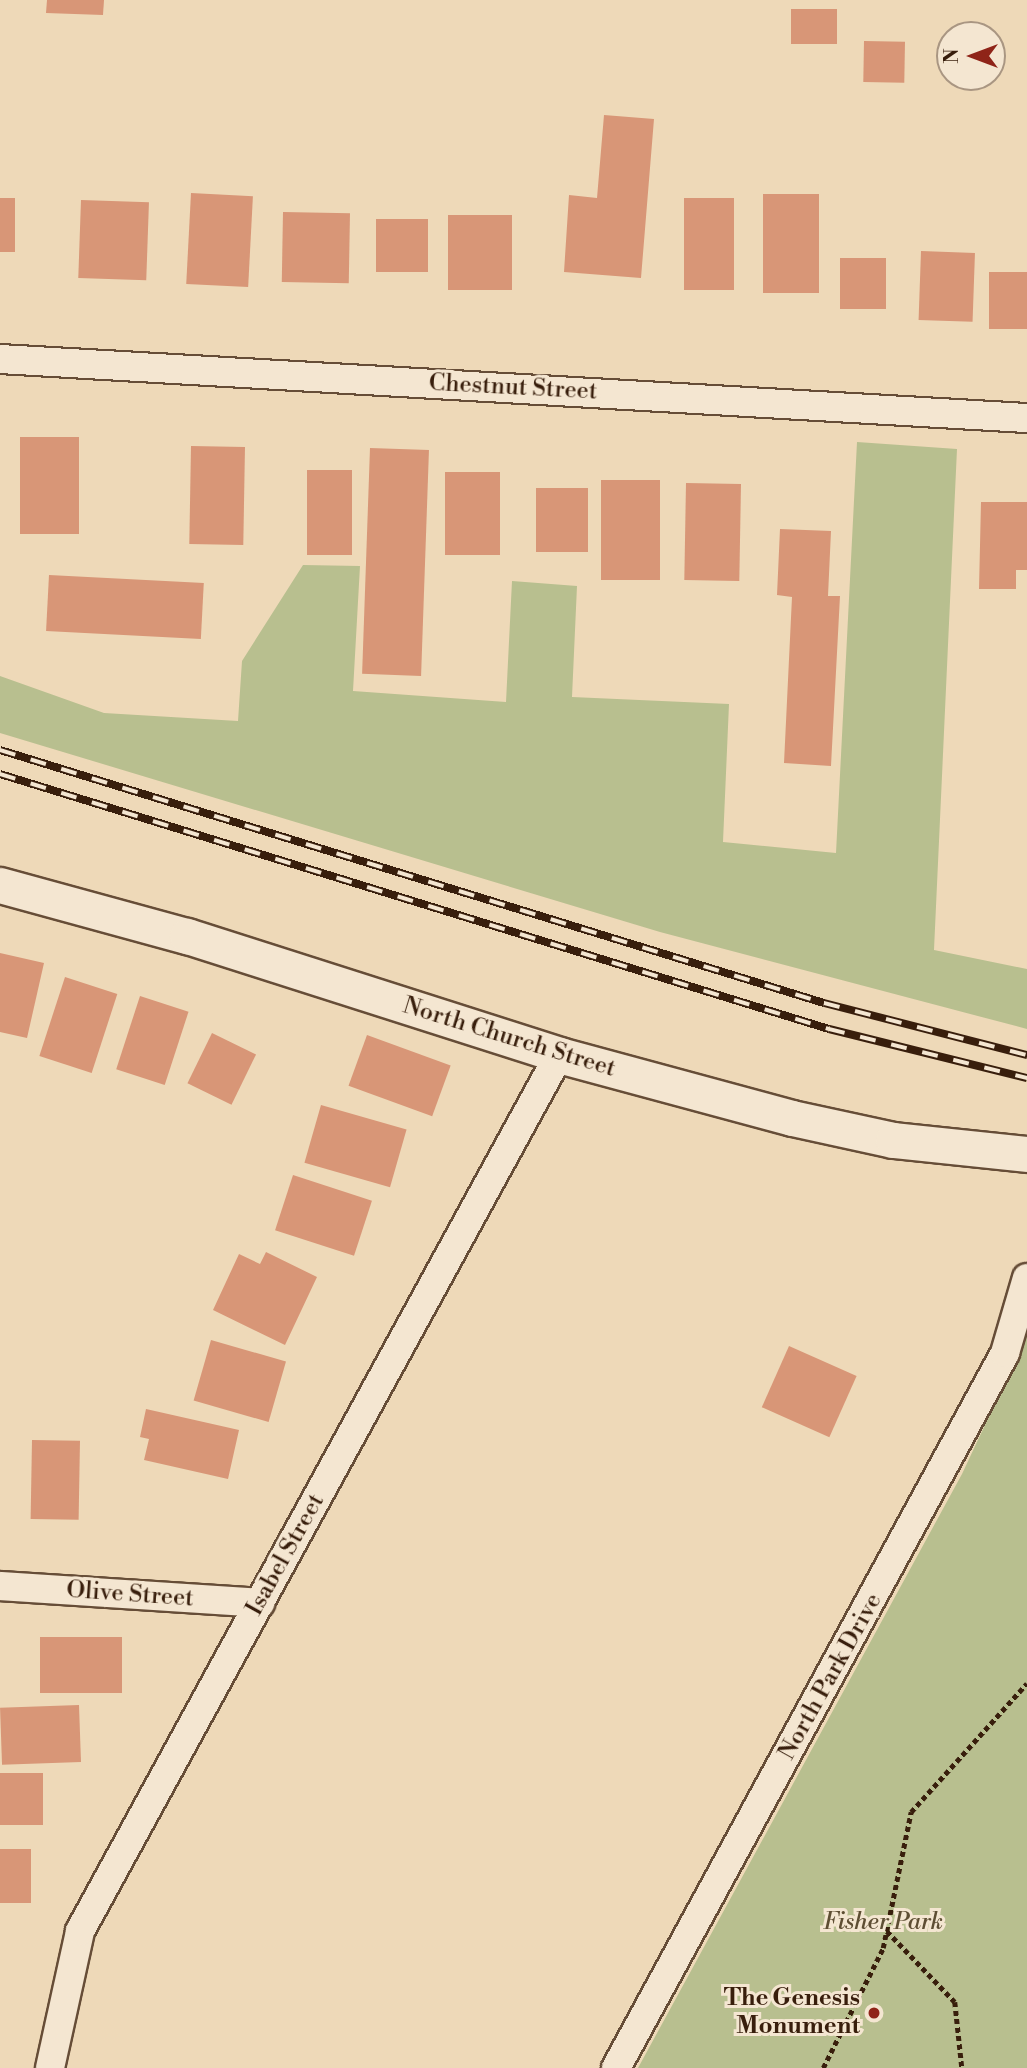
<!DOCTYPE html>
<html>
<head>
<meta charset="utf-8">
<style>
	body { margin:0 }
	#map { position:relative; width:1027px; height:2068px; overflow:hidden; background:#eed9b8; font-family:"Libre Bodoni",serif }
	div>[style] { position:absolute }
	.green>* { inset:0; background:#b8bf8f }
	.building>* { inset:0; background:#d89677; transform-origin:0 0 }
	.path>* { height:4.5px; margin-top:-2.25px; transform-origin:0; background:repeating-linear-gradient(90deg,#381e0c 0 5px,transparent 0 8.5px) }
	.roads { filter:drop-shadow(2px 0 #664d37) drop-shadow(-2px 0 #664d37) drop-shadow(0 2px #664d37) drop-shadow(0 -2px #664d37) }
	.minor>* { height:28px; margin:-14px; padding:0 14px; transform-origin:14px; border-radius:14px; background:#f4e6d1 }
	.tertiary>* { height:35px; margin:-17.5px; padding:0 17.5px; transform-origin:17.5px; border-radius:17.5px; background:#f4e6d1 }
	.rail>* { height:8px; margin-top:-4px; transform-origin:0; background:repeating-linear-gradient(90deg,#f4e6d1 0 16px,#381e0c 0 32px); box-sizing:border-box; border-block:2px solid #381e0c }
	.dots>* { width:19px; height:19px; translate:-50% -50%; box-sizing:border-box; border:4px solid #f4e6d1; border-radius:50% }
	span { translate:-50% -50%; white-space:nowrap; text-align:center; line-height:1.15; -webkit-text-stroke:6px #f4e6d1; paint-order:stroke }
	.street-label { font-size:24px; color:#381e0c }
	.park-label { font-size:24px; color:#5e4e33; font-style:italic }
	.poi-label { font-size:24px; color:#381e0c; font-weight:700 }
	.right { translate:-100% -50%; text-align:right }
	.north { position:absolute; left:936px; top:21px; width:70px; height:70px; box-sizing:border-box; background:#f4e6d1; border:2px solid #a99682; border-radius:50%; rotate:270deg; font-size:19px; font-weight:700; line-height:28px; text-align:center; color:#381e0c }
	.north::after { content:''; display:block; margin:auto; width:24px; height:32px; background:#8f2418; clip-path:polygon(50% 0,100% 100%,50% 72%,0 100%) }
</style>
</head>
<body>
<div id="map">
	<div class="green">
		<div style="clip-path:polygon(857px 442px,957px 449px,934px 950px,1027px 969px,1027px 1029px,660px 932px,0 733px,0 676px,104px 713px,238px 721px,242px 661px,303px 565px,360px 566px,353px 691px,506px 702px,512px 581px,577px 586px,572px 697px,729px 704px,723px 842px,836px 853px)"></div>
		<div style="clip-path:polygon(1027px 1335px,1027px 2068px,638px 2068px,962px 1474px)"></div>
	</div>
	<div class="building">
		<div style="clip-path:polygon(47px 0,104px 0,103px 15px,46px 13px)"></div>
		<div style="left:791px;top:9px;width:46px;height:35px"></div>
		<div style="left:864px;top:41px;width:41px;height:41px;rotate:1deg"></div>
		<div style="clip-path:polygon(604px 115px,654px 119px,641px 278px,564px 272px,569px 195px,597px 198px)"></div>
		<div style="left:191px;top:193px;width:62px;height:91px;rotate:3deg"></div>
		<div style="left:763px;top:194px;width:56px;height:99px"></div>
		<div style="left:0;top:198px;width:15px;height:54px"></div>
		<div style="left:684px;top:198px;width:50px;height:92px"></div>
		<div style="left:81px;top:200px;width:68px;height:78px;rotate:2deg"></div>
		<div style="left:283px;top:212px;width:67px;height:70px;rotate:1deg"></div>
		<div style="left:448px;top:215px;width:64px;height:75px"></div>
		<div style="left:376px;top:219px;width:52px;height:53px"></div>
		<div style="left:921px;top:251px;width:54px;height:69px;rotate:2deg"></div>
		<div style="left:840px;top:258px;width:46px;height:51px"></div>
		<div style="left:989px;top:272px;width:38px;height:57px"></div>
		<div style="left:20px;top:437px;width:59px;height:97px"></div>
		<div style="left:191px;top:446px;width:54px;height:98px;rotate:1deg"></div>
		<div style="left:370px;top:448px;width:59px;height:226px;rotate:2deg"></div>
		<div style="left:307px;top:470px;width:45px;height:85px"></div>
		<div style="left:445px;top:472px;width:55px;height:83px"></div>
		<div style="left:601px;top:480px;width:59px;height:100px"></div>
		<div style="left:686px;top:483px;width:55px;height:97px;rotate:1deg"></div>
		<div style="left:536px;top:488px;width:52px;height:64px"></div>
		<div style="clip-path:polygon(981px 502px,1027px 502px,1027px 570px,1016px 570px,1016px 589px,979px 589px)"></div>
		<div style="clip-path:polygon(780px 529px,831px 531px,828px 596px,840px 596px,831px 766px,784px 763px,792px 597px,777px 595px)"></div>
		<div style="left:49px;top:575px;width:155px;height:56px;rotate:3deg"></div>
		<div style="clip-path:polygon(0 953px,44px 963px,27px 1038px,0 1032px)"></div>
		<div style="left:65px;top:977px;width:55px;height:83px;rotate:18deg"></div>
		<div style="left:140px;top:996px;width:51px;height:77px;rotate:18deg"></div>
		<div style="left:212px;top:1033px;width:49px;height:56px;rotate:26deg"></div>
		<div style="left:367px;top:1035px;width:89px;height:54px;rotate:20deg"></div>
		<div style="left:321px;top:1105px;width:89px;height:60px;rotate:16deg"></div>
		<div style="left:293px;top:1175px;width:83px;height:58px;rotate:18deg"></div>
		<div style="clip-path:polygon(266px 1252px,317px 1277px,285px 1345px,213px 1310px,239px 1254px,260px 1264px)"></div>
		<div style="left:211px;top:1340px;width:78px;height:63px;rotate:16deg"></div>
		<div style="left:789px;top:1346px;width:74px;height:67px;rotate:24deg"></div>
		<div style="clip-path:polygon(146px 1409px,239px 1430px,228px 1479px,144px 1460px,149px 1439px,140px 1437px)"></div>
		<div style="left:32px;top:1440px;width:48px;height:79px;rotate:1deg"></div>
		<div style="left:40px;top:1637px;width:82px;height:56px"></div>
		<div style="left:79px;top:1705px;width:57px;height:79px;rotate:88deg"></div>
		<div style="left:0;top:1773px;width:43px;height:52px"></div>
		<div style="left:0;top:1849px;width:31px;height:54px"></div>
	</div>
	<div class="path">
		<div style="left:887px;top:1931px;width:98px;rotate:46.2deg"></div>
		<div style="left:955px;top:2002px;width:66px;rotate:83.9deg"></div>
		<div style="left:823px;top:2068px;width:134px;rotate:-63.4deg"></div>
		<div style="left:883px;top:1948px;width:139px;rotate:-78.4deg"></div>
		<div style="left:911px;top:1812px;width:173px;rotate:-48deg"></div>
	</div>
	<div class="roads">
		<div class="minor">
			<div style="left:0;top:359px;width:1029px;rotate:3.29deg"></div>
			<div style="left:0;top:1586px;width:261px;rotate:3.7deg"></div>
			<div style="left:50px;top:2068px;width:140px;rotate:-77.6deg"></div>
			<div style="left:80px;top:1931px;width:998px;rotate:-61.33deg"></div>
			<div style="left:616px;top:2068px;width:814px;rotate:-61.45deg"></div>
			<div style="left:1005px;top:1353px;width:78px;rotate:-73.7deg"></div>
		</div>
		<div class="tertiary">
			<div style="left:0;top:885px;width:194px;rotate:15.3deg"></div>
			<div style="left:187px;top:936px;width:391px;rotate:17.7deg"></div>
			<div style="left:559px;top:1055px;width:241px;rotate:15.1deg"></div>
			<div style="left:792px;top:1118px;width:103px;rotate:12.3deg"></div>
			<div style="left:893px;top:1140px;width:135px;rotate:6deg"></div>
		</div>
	</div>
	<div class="rail">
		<div style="left:0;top:750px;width:862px;rotate:17.07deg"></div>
		<div style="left:824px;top:1003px;width:210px;rotate:14.4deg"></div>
		<div style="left:0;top:774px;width:867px;rotate:17.1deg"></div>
		<div style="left:829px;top:1029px;width:204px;rotate:13.9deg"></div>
	</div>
	<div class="dots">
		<div style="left:874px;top:2013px;background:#8f2418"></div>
	</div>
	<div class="street-label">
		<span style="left:513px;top:388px;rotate:3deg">Chestnut Street</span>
		<span style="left:509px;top:1038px;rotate:17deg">North Church Street</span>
		<span style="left:286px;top:1555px;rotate:-61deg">Isabel Street</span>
		<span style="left:130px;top:1595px;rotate:4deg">Olive Street</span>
		<span style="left:831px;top:1677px;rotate:-61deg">North Park Drive</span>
	</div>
	<div class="park-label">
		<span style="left:883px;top:1923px">Fisher Park</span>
	</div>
	<div class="poi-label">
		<span class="right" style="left:860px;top:2013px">The Genesis<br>Monument</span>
	</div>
	<div class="north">N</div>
</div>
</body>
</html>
